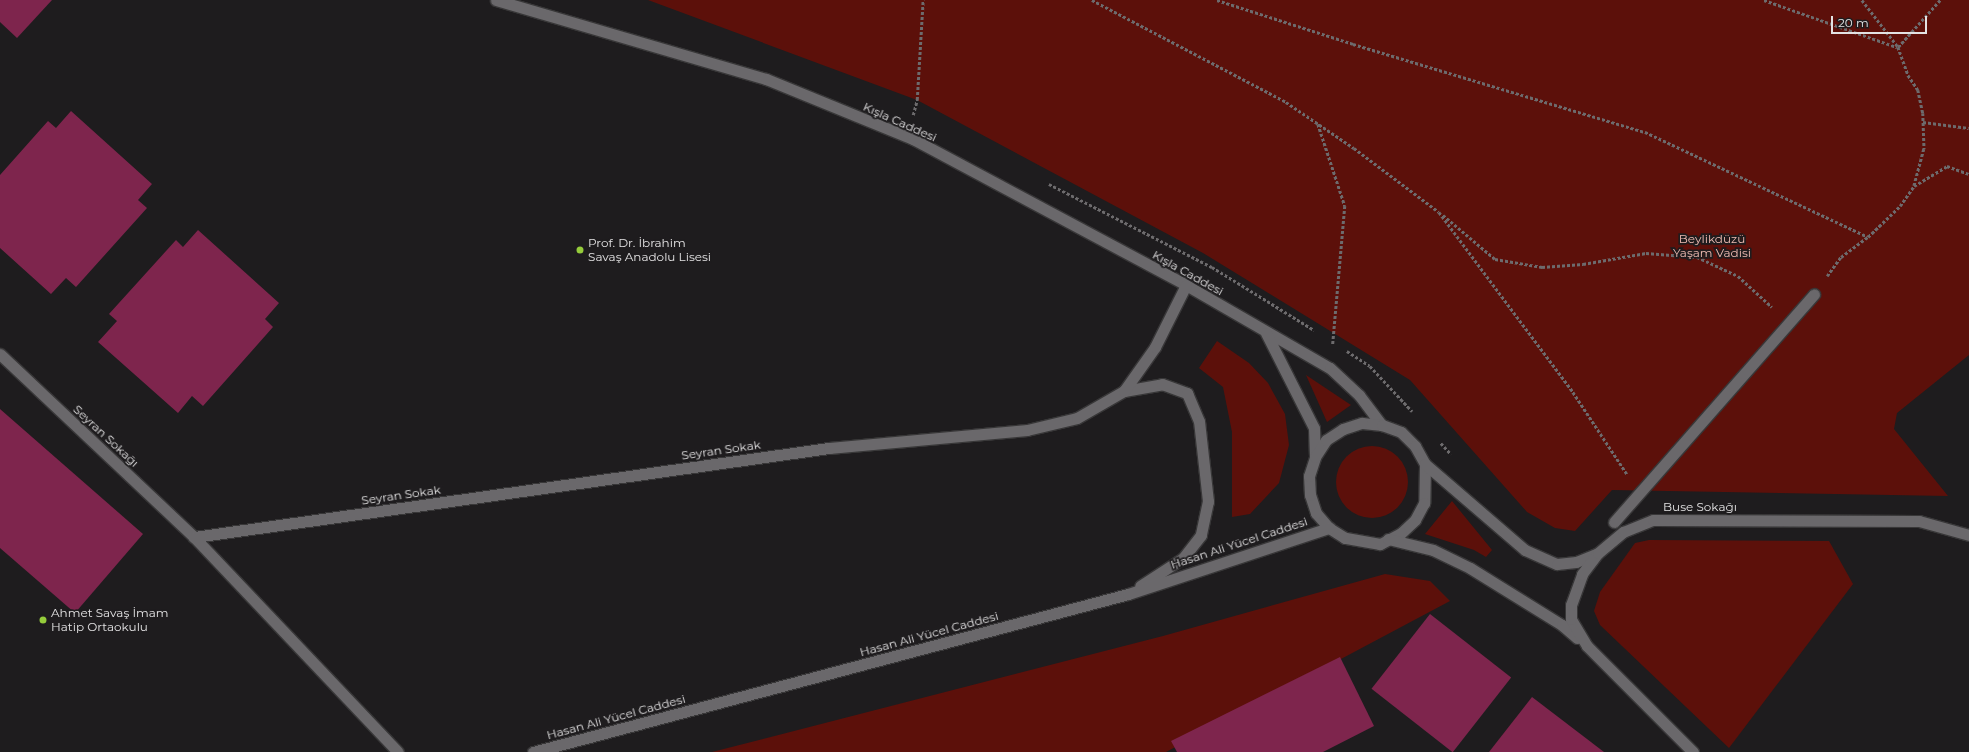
<!DOCTYPE html>
<html>
<head>
<meta charset="utf-8">
<style>
	body { margin:0 }
	#map { position:relative; width:1969px; height:752px; overflow:hidden; background:#1e1c1e; font-family:Montserrat,sans-serif }
	div>[style] { position:absolute }
	.green>* { inset:0; background:#5c100a }
	.round { border-radius:50% }
	.building>* { inset:0; background:#7e254d; transform-origin:0 0 }
	.path>* { height:2.5px; margin-top:-1.25px; transform-origin:0; background:repeating-linear-gradient(90deg,#6d6b6d 0 3px,transparent 0 5px) }
	.roads { filter:drop-shadow(1px 0 #383738) drop-shadow(-1px 0 #383738) drop-shadow(0 1px #383738) drop-shadow(0 -1px #383738) }
	.minor>* { height:11px; margin:-5.5px; padding:0 5.5px; transform-origin:5.5px; border-radius:5.5px; background:#6a686b }
	.dots>* { width:11px; height:11px; translate:-50% -50%; box-sizing:border-box; border:2px solid #1e1c1e; border-radius:50% }
	span { translate:-50% -50%; white-space:nowrap; text-align:center; line-height:1.15; -webkit-text-stroke:3.5px #1e1c1e; paint-order:stroke }
	.street-label { font-size:12px; color:#e3e2e3 }
	.park-label { font-size:12px; color:#f0bbb2 }
	.poi-label { font-size:12px; color:#e3e2e3 }
	.left { translate:0 -50%; text-align:left }
	.scale { position:absolute; left:1831px; top:16px; width:96px; height:18px; box-sizing:border-box; border:2px solid #e3e2e3; border-top:0; padding-left:5px; font-size:12px; line-height:14px; white-space:nowrap; color:#e3e2e3; -webkit-text-stroke:3px #1e1c1e; paint-order:stroke }
</style>
</head>
<body>
<div id="map">
	<div class="green">
		<div style="clip-path:polygon(648px 0,1969px 0,1969px 355px,1897px 413px,1894px 429px,1948px 496px,1612px 490px,1575px 531px,1555px 528px,1527px 512px,1410px 380px,1203px 253px,917px 100px)"></div>
		<div style="clip-path:polygon(1217px 341px,1249px 363px,1268px 383px,1285px 414px,1289px 445px,1279px 483px,1250px 514px,1232px 517px,1232px 432px,1223px 387px,1199px 368px)"></div>
		<div style="clip-path:polygon(1306px 375px,1351px 405px,1327px 422px)"></div>
		<div class="round" style="left:1336px;top:446px;width:72px;height:72px"></div>
		<div style="clip-path:polygon(1452px 501px,1492px 550px,1486px 557px,1474px 550px,1425px 534px)"></div>
		<div style="clip-path:polygon(1649px 540px,1829px 541px,1853px 584px,1729px 748px,1600px 625px,1594px 611px,1600px 592px,1635px 543px)"></div>
		<div style="clip-path:polygon(1385px 574px,1430px 581px,1450px 601px,1166px 752px,712px 752px,1163px 636px)"></div>
	</div>
	<div class="building">
		<div style="clip-path:polygon(0 0,52px 0,17px 38px,0 22px)"></div>
		<div style="clip-path:polygon(71px 111px,152px 184px,138px 200px,147px 208px,76px 287px,66px 278px,51px 294px,0 248px,0 175px,48px 121px,56px 128px)"></div>
		<div style="clip-path:polygon(198px 230px,279px 303px,265px 319px,273px 327px,203px 406px,192px 396px,178px 413px,98px 342px,117px 321px,109px 314px,176px 240px,183px 247px)"></div>
		<div style="clip-path:polygon(0 409px,143px 534px,75px 613px,0 548px)"></div>
		<div style="left:1430px;top:614px;width:103px;height:95px;rotate:38deg"></div>
		<div style="clip-path:polygon(1340px 657px,1374px 726px,1323px 752px,1177px 752px,1171px 741px)"></div>
		<div style="clip-path:polygon(1532px 697px,1604px 752px,1489px 752px)"></div>
	</div>
	<div class="path">
		<div style="left:1092px;top:0;width:219px;rotate:27.7deg"></div>
		<div style="left:1286px;top:102px;width:82px;rotate:34.1deg"></div>
		<div style="left:1354px;top:148px;width:106px;rotate:37deg"></div>
		<div style="left:1439px;top:212px;width:224px;rotate:53.3deg"></div>
		<div style="left:1573px;top:392px;width:98px;rotate:56.6deg"></div>
		<div style="left:1217px;top:0;width:143px;rotate:17.9deg"></div>
		<div style="left:1353px;top:44px;width:305px;rotate:16.8deg"></div>
		<div style="left:1645px;top:132px;width:246px;rotate:25.2deg"></div>
		<div style="left:1764px;top:0;width:141px;rotate:19.5deg"></div>
		<div style="left:1862px;top:0;width:59px;rotate:52.5deg"></div>
		<div style="left:1898px;top:47px;width:30px;rotate:70deg"></div>
		<div style="left:1908px;top:75px;width:18px;rotate:56deg"></div>
		<div style="left:1918px;top:90px;width:24px;rotate:78deg"></div>
		<div style="left:1923px;top:113px;width:36px;rotate:88deg"></div>
		<div style="left:1924px;top:149px;width:38px;rotate:105deg"></div>
		<div style="left:1898px;top:47px;width:63px;rotate:-48.2deg"></div>
		<div style="left:913px;top:115px;width:16px;rotate:-75deg"></div>
		<div style="left:917px;top:100px;width:100px;rotate:-86.6deg"></div>
		<div style="left:1923px;top:122px;width:46px;rotate:7.4deg"></div>
		<div style="left:1318px;top:124px;width:86px;rotate:71.8deg"></div>
		<div style="left:1345px;top:206px;width:139px;rotate:95deg"></div>
		<div style="left:1049px;top:184px;width:183px;rotate:27deg"></div>
		<div style="left:1212px;top:267px;width:120px;rotate:31.7deg"></div>
		<div style="left:1443px;top:215px;width:68px;rotate:40.2deg"></div>
		<div style="left:1495px;top:259px;width:48px;rotate:9.7deg"></div>
		<div style="left:1542px;top:267px;width:41px;rotate:-4.2deg"></div>
		<div style="left:1583px;top:264px;width:64px;rotate:-9.9deg"></div>
		<div style="left:1646px;top:253px;width:51px;rotate:4.5deg"></div>
		<div style="left:1697px;top:257px;width:45px;rotate:24.9deg"></div>
		<div style="left:1738px;top:276px;width:46px;rotate:42.4deg"></div>
		<div style="left:1827px;top:276px;width:24px;rotate:-54deg"></div>
		<div style="left:1841px;top:257px;width:34px;rotate:-37deg"></div>
		<div style="left:1868px;top:237px;width:45px;rotate:-44.1deg"></div>
		<div style="left:1900px;top:206px;width:24px;rotate:-55deg"></div>
		<div style="left:1914px;top:186px;width:39px;rotate:-31deg"></div>
		<div style="left:1947px;top:166px;width:23px;rotate:20deg"></div>
		<div style="left:1347px;top:351px;width:27px;rotate:33deg"></div>
		<div style="left:1370px;top:366px;width:62px;rotate:47deg"></div>
		<div style="left:1441px;top:443px;width:15px;rotate:48deg"></div>
	</div>
	<div class="roads">
		<div class="minor">
			<div style="left:496px;top:0;width:281px;rotate:16.3deg"></div>
			<div style="left:766px;top:79px;width:159px;rotate:22.2deg"></div>
			<div style="left:913px;top:139px;width:310px;rotate:28.1deg"></div>
			<div style="left:1186px;top:285px;width:166px;rotate:30deg"></div>
			<div style="left:1330px;top:368px;width:40px;rotate:43deg"></div>
			<div style="left:1359px;top:395px;width:38px;rotate:53deg"></div>
			<div style="left:1266px;top:333px;width:106px;rotate:63.2deg"></div>
			<div style="left:1314px;top:428px;width:29px;rotate:88deg"></div>
			<div style="left:0;top:354px;width:267px;rotate:43.3deg"></div>
			<div style="left:194px;top:537px;width:296px;rotate:46.5deg"></div>
			<div style="left:1124px;top:391px;width:39px;rotate:-10deg"></div>
			<div style="left:1162px;top:384px;width:27px;rotate:20deg"></div>
			<div style="left:1187px;top:393px;width:30px;rotate:67deg"></div>
			<div style="left:1199px;top:421px;width:81px;rotate:83.6deg"></div>
			<div style="left:1208px;top:501px;width:35px;rotate:102deg"></div>
			<div style="left:1201px;top:535px;width:29px;rotate:128deg"></div>
			<div style="left:1183px;top:558px;width:51px;rotate:146.9deg"></div>
			<div style="left:1362px;top:423px;width:20px;rotate:6deg"></div>
			<div style="left:1382px;top:425px;width:20px;rotate:20deg"></div>
			<div style="left:1401px;top:432px;width:20px;rotate:45deg"></div>
			<div style="left:1415px;top:446px;width:21px;rotate:61deg"></div>
			<div style="left:1425px;top:464px;width:39px;rotate:91deg"></div>
			<div style="left:1424px;top:503px;width:19px;rotate:118deg"></div>
			<div style="left:1415px;top:520px;width:19px;rotate:137deg"></div>
			<div style="left:1401px;top:533px;width:24px;rotate:152deg"></div>
			<div style="left:1380px;top:544px;width:36px;rotate:-170deg"></div>
			<div style="left:1345px;top:538px;width:19px;rotate:-148deg"></div>
			<div style="left:1329px;top:528px;width:20px;rotate:-131deg"></div>
			<div style="left:1316px;top:513px;width:19px;rotate:-108deg"></div>
			<div style="left:1310px;top:495px;width:19px;rotate:-93deg"></div>
			<div style="left:1309px;top:476px;width:20px;rotate:-72deg"></div>
			<div style="left:1315px;top:457px;width:20px;rotate:-57deg"></div>
			<div style="left:1326px;top:440px;width:20px;rotate:-33deg"></div>
			<div style="left:1343px;top:429px;width:20px;rotate:-18deg"></div>
			<div style="left:1425px;top:464px;width:132px;rotate:40.7deg"></div>
			<div style="left:1525px;top:550px;width:35px;rotate:24deg"></div>
			<div style="left:1557px;top:564px;width:19px;rotate:-6deg"></div>
			<div style="left:1576px;top:562px;width:22px;rotate:-22deg"></div>
			<div style="left:1614px;top:522px;width:303px;rotate:-48.7deg"></div>
			<div style="left:194px;top:537px;width:641px;rotate:-7.98deg"></div>
			<div style="left:829px;top:448px;width:199px;rotate:-5.2deg"></div>
			<div style="left:1027px;top:430px;width:51px;rotate:-13.5deg"></div>
			<div style="left:1077px;top:418px;width:54px;rotate:-29.9deg"></div>
			<div style="left:1124px;top:391px;width:54px;rotate:-54.8deg"></div>
			<div style="left:1155px;top:347px;width:69px;rotate:-63.4deg"></div>
			<div style="left:1388px;top:539px;width:46px;rotate:13.7deg"></div>
			<div style="left:1433px;top:550px;width:41px;rotate:25.9deg"></div>
			<div style="left:1470px;top:568px;width:108px;rotate:31.8deg"></div>
			<div style="left:1562px;top:625px;width:20px;rotate:41deg"></div>
			<div style="left:533px;top:752px;width:616px;rotate:-14.87deg"></div>
			<div style="left:1128px;top:594px;width:212px;rotate:-18.2deg"></div>
			<div style="left:1693px;top:752px;width:150px;rotate:-135deg"></div>
			<div style="left:1587px;top:646px;width:31px;rotate:-121deg"></div>
			<div style="left:1571px;top:619px;width:14px;rotate:-90deg"></div>
			<div style="left:1571px;top:605px;width:33px;rotate:-70deg"></div>
			<div style="left:1582px;top:574px;width:26px;rotate:-53deg"></div>
			<div style="left:1598px;top:553px;width:33px;rotate:-40deg"></div>
			<div style="left:1623px;top:532px;width:32px;rotate:-22deg"></div>
			<div style="left:1653px;top:520px;width:266px;rotate:0.2deg"></div>
			<div style="left:1919px;top:521px;width:52px;rotate:15.6deg"></div>
		</div>
	</div>
	<div class="dots">
		<div style="left:580px;top:250px;background:#95cc3b"></div>
		<div style="left:43px;top:620px;background:#95cc3b"></div>
	</div>
	<div class="street-label">
		<span style="left:900px;top:122px;rotate:24deg">Kışla Caddesi</span>
		<span style="left:1188px;top:273px;rotate:29deg">Kışla Caddesi</span>
		<span style="left:106px;top:436px;rotate:43deg">Seyran Sokağı</span>
		<span style="left:721px;top:450px;rotate:-8deg">Seyran Sokak</span>
		<span style="left:401px;top:495px;rotate:-8deg">Seyran Sokak</span>
		<span style="left:1700px;top:507px">Buse Sokağı</span>
		<span style="left:1239px;top:543px;rotate:-18deg">Hasan Ali Yücel Caddesi</span>
		<span style="left:929px;top:634px;rotate:-15deg">Hasan Ali Yücel Caddesi</span>
		<span style="left:616px;top:717px;rotate:-15deg">Hasan Ali Yücel Caddesi</span>
	</div>
	<div class="park-label">
		<span style="left:1712px;top:246px">Beylikdüzü<br>Yaşam Vadisi</span>
	</div>
	<div class="poi-label">
		<span class="left" style="left:588px;top:250px">Prof. Dr. İbrahim<br>Savaş Anadolu Lisesi</span>
		<span class="left" style="left:51px;top:620px">Ahmet Savaş İmam<br>Hatip Ortaokulu</span>
	</div>
	<div class="scale">20 m</div>
</div>
</body>
</html>
